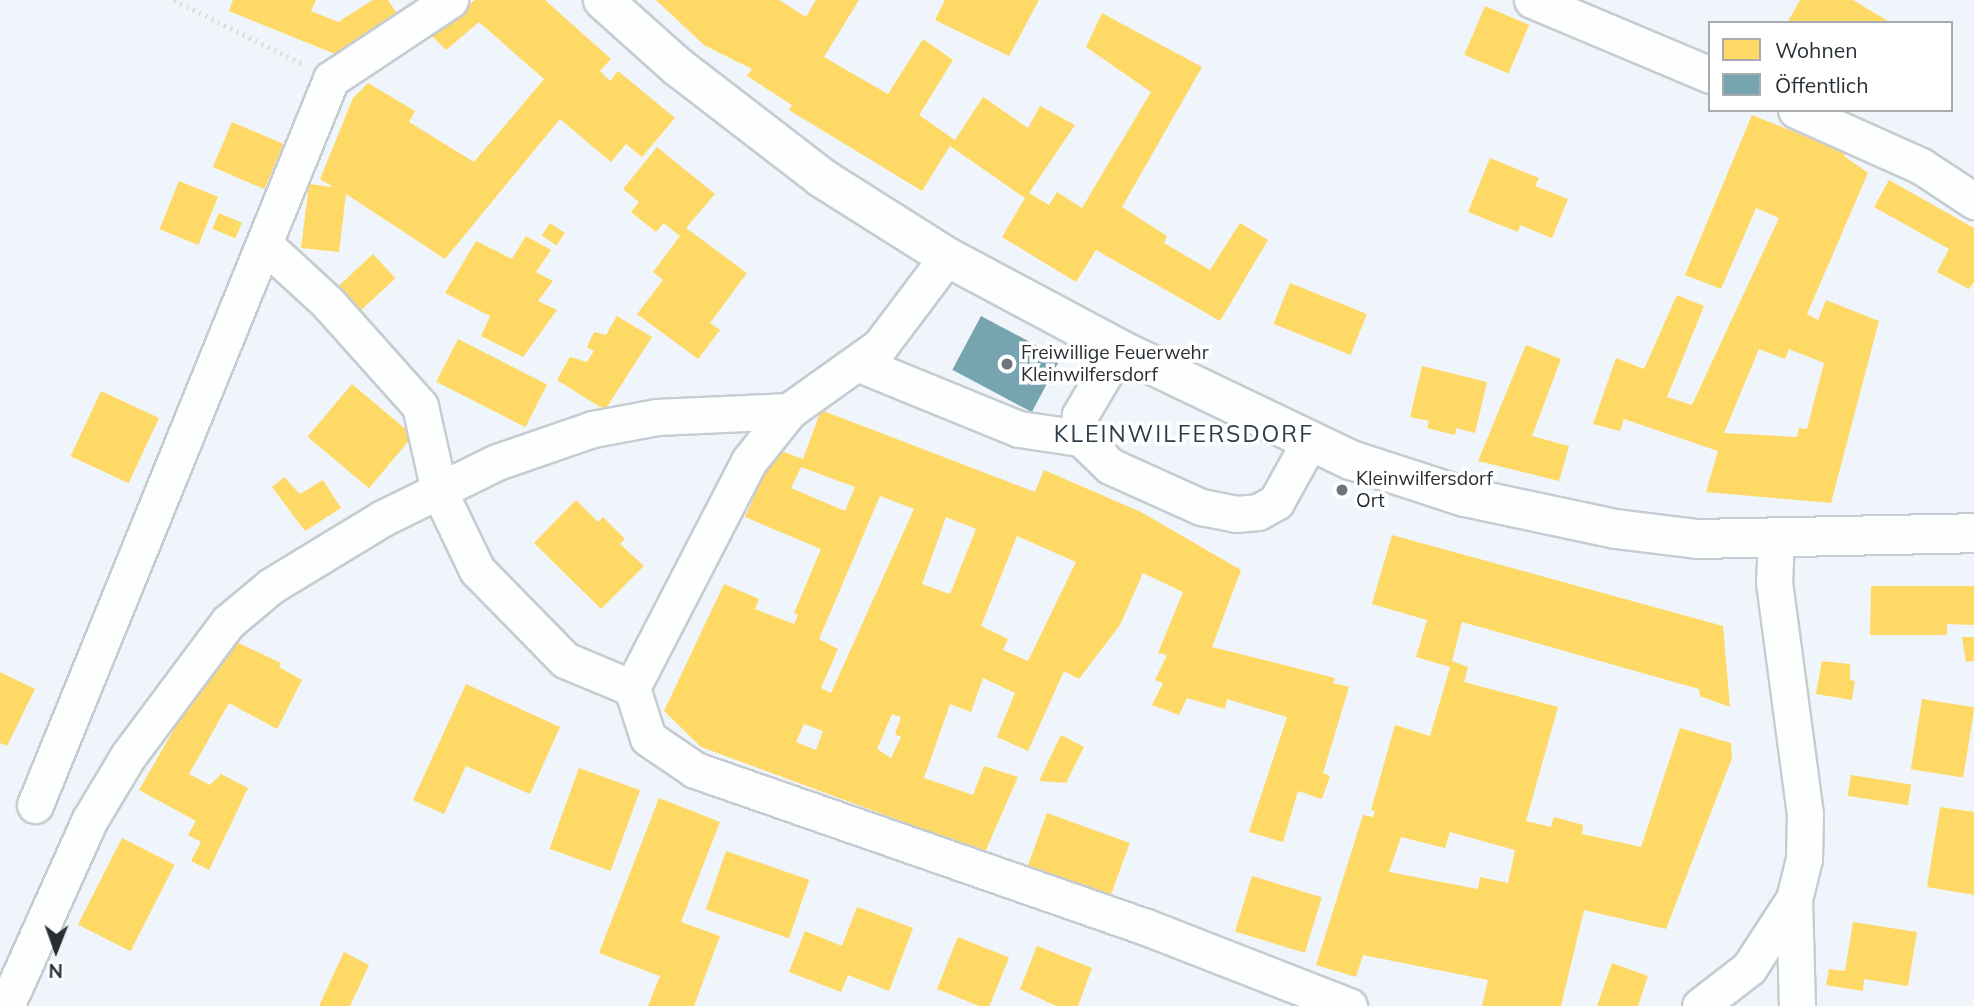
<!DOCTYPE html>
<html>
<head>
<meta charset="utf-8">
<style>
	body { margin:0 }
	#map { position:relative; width:1974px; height:1006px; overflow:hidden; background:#eff5fa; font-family:Mulish,sans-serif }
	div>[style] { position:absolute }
	.homes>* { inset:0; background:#ffd966; transform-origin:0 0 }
	.public>* { inset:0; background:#76a5af; transform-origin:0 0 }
	.path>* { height:4.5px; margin-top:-2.25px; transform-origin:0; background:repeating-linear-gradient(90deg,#dadcdd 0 2px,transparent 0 7px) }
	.roads { filter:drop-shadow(2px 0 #c6ccd1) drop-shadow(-2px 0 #c6ccd1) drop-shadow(0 2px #c6ccd1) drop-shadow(0 -2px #c6ccd1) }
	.street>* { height:35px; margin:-17.5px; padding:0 17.5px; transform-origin:17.5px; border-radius:17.5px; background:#fdfefe }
	.secondary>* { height:38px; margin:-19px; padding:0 19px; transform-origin:19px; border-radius:19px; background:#fdfefe }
	.dots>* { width:19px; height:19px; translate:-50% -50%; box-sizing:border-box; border:4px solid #fff; border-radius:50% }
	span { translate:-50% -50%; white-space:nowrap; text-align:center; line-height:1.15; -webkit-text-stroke:7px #fff; paint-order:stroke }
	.poi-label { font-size:19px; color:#282f34 }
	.left { translate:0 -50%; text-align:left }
	.quarter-label { font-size:23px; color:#2d3c46; letter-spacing:2px }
	.legend { position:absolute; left:1708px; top:21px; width:245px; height:91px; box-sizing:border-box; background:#fff; border:2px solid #a9acae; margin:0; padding:9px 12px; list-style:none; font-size:21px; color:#282f34 }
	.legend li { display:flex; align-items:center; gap:14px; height:35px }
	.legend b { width:35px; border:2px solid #a9acae }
	.north { position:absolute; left:21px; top:915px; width:70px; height:70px; -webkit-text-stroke:5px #fff; paint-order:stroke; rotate:181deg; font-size:19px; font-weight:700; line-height:28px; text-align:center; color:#282f34 }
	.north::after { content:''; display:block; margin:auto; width:24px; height:32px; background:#282f34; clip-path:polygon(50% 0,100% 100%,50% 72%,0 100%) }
</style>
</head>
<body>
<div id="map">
	<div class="homes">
		<div style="clip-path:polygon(233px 0,316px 0,311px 11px,338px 22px,373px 0,388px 0,402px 21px,345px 58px,229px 11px)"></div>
		<div style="clip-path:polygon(475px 0,545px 0,611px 59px,600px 71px,610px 81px,618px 71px,675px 118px,642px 157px,626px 144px,611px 162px,560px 119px,445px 259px,346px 194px,339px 252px,301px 248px,309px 184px,333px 187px,320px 179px,353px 98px,368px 83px,415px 111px,409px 122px,474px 162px,544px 79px,479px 22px,446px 50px,428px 32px)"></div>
		<div style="clip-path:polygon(656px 0,779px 0,806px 17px,816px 0,859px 0,824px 57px,888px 94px,923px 39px,953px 60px,919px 115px,955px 140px,983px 97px,1028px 128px,1040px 106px,1075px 125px,1029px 193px,1049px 205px,1057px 192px,1082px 208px,1151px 92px,1086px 47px,1102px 13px,1202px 67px,1122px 207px,1167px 236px,1164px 243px,1210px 270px,1240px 223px,1268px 240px,1220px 321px,1096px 250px,1076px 282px,1002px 237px,1025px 198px,950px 146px,922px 191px,789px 110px,792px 105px,747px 76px,752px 69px,704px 45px)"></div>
		<div style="clip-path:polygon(945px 0,1039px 0,1009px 56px,935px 20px)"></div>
		<div style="clip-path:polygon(1800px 0,1853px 0,1891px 23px,1787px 23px)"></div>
		<div style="left:1485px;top:6px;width:48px;height:53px;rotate:23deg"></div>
		<div style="clip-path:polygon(evenodd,1752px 115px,1845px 152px,1844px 156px,1868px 173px,1807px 314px,1818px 320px,1826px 300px,1879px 321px,1831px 503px,1706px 492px,1718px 451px,1624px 419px,1620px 431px,1593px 424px,1616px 358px,1644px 369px,1677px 295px,1704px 306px,1667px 397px,1692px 405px,1779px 218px,1756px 208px,1721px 289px,1685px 275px,1752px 115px,1759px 349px,1785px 359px,1789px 349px,1824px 363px,1807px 429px,1799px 428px,1797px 437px,1724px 433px,1759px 349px)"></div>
		<div style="left:232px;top:122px;width:56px;height:49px;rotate:23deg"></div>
		<div style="clip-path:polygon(657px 147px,715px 194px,686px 228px,747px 273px,710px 323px,720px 330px,698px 359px,637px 314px,663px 280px,653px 272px,680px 236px,664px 223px,656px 232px,631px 212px,639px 202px,623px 189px)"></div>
		<div style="clip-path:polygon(1490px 158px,1539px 178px,1535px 186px,1568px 199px,1552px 238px,1520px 225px,1518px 232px,1468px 212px)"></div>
		<div style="clip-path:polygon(1889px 180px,1974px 228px,1974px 282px,1969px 289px,1937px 272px,1949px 249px,1874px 207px)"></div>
		<div style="left:179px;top:181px;width:42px;height:52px;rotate:22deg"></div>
		<div style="left:219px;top:213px;width:25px;height:17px;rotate:23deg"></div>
		<div style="left:550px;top:223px;width:18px;height:15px;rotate:34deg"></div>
		<div style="clip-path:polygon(526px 236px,551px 250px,536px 272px,553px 281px,538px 301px,557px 310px,523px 357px,481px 336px,490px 316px,445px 293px,476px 241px,512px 259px)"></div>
		<div style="left:373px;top:254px;width:33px;height:48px;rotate:47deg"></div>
		<div style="left:1290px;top:283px;width:83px;height:44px;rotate:22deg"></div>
		<div style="clip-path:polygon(617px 316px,652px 337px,605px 410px,557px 380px,570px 357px,587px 362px,594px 351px,587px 347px,594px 332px,606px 335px)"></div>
		<div style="left:458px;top:339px;width:100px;height:48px;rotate:27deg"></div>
		<div style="clip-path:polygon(1526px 345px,1561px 359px,1532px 436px,1569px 446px,1559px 481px,1478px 461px)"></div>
		<div style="clip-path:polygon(1422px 366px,1487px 382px,1475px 433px,1456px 428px,1455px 435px,1427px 428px,1429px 421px,1410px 417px)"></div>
		<div style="left:352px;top:384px;width:80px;height:69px;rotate:40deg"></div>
		<div style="left:101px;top:391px;width:64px;height:72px;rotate:25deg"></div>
		<div style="clip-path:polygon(evenodd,821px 410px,1035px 492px,1044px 470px,1141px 512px,1241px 570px,1212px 647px,1335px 678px,1333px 683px,1349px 687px,1323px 773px,1330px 776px,1322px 799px,1298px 791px,1283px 842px,1249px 832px,1287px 717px,1227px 699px,1225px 709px,1187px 698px,1179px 715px,1152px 705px,1163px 683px,1155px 680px,1167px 655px,1158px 653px,1183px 592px,1143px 573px,1120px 625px,1079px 679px,1064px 671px,1028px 751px,997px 737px,1015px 693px,983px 678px,971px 712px,950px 704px,924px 778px,973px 795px,984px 766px,1018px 777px,985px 852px,701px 747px,664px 711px,724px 584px,759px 599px,755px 609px,794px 624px,798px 615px,794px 613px,821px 549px,745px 517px,775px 449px,803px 459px,821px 410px,801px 467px,855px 487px,845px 511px,791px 488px,801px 467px,821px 410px,880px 496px,914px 509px,831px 693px,821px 688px,838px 649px,819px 639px,880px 496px,821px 410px,946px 517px,976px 529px,950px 594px,922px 584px,946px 517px,821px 410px,1017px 536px,1076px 562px,1028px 661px,1003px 650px,1008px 639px,981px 626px,1017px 536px,821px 410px,892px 714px,901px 717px,895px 734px,901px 737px,891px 758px,877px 749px,892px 714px,821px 410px,804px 724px,823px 731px,816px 750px,796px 742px,804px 724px)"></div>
		<div style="clip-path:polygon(284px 477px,300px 494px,323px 480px,341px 508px,305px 531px,272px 487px)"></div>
		<div style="clip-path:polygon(576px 500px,598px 522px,603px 517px,625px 539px,620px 544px,644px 566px,601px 609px,534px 543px)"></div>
		<div style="clip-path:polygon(evenodd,1392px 535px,1723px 626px,1730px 707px,1700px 696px,1699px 689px,1462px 622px,1452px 661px,1468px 667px,1464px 682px,1558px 707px,1526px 821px,1551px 827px,1554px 817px,1583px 825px,1582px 834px,1641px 847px,1680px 728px,1731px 743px,1732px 758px,1666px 929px,1584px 910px,1561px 1006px,1482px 1006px,1488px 980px,1363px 955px,1356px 977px,1316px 965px,1363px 815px,1373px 817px,1375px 811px,1371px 810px,1395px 725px,1430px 736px,1450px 667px,1416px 657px,1427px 620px,1372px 604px,1392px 535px,1450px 832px,1515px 850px,1508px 883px,1480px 877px,1478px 889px,1389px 872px,1401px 837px,1445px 848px,1450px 832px)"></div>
		<div style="clip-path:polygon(1871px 586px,1974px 586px,1974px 625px,1947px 624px,1947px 635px,1870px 635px)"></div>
		<div style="clip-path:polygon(1962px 637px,1974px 637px,1974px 661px,1966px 662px)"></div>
		<div style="clip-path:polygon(232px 640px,281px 663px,279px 667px,302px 680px,277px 729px,229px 703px,189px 774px,210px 785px,221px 774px,248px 788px,209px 870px,191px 861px,201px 842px,188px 835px,196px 821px,139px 790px,201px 682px,206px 684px)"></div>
		<div style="clip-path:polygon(1822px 661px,1850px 664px,1850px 680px,1855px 681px,1852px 700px,1816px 694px)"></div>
		<div style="clip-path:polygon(0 672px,35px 689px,7px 746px,0 743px)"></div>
		<div style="clip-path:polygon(466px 684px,560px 727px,530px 794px,466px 766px,444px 814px,413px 800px)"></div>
		<div style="left:1922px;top:699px;width:53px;height:71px;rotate:9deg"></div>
		<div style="clip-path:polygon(1061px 735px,1084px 747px,1066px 783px,1039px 781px)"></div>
		<div style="left:579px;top:768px;width:65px;height:86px;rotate:20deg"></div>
		<div style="left:1851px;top:775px;width:61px;height:21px;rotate:9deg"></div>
		<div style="clip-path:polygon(659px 798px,720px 822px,681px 922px,720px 936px,694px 1006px,648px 1006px,660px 976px,599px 953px)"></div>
		<div style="clip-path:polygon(1940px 807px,1974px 812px,1974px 895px,1927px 887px)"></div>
		<div style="left:1047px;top:813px;width:88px;height:57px;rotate:20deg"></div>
		<div style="left:122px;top:838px;width:59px;height:97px;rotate:27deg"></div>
		<div style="left:726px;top:851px;width:88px;height:62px;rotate:19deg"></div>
		<div style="left:1252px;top:876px;width:73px;height:58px;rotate:17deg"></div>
		<div style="clip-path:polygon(857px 907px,913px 928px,889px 991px,848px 975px,841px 992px,789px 972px,805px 931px,842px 946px)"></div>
		<div style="clip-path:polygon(1853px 922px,1917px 932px,1908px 986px,1864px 979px,1863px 991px,1826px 985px,1829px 969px,1845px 971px)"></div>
		<div style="left:958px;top:937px;width:55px;height:56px;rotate:22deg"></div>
		<div style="clip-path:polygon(1037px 946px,1092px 968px,1078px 1006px,1056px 1006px,1020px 989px)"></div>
		<div style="clip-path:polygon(344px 952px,369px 965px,350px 1006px,319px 1006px)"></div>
		<div style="clip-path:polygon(1612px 963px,1648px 976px,1638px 1006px,1597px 1006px)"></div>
	</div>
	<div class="public">
		<div style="left:981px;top:316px;width:90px;height:61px;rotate:28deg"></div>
	</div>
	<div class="path">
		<div style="left:174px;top:0;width:142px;rotate:26.4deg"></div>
	</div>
	<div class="roads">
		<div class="street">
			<div style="left:1532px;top:0;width:193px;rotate:22.8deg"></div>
			<div style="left:1796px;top:110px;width:137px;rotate:24.1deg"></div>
			<div style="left:1921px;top:166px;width:64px;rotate:33.4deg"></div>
			<div style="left:265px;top:245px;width:86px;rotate:42.6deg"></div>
			<div style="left:328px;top:303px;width:138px;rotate:48.2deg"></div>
			<div style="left:420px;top:406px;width:87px;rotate:77.4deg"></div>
			<div style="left:439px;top:491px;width:88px;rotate:64.3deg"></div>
			<div style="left:477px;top:570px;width:126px;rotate:45.6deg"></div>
			<div style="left:565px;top:660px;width:73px;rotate:22.7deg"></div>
			<div style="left:947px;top:257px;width:111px;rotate:127deg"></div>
			<div style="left:880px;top:346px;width:112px;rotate:144.5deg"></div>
			<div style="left:789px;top:411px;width:64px;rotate:128.7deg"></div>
			<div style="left:749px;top:461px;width:255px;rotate:117.3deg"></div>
			<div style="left:632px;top:688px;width:52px;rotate:72.3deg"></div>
			<div style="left:648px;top:738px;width:57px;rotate:34.2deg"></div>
			<div style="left:695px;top:770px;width:478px;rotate:19.2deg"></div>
			<div style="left:1146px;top:927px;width:218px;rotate:21.3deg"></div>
			<div style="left:1119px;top:349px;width:77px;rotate:120.6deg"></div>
			<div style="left:1080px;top:415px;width:23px;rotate:88deg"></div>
			<div style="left:1081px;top:438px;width:40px;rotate:44deg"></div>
			<div style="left:1110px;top:466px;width:100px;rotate:24.3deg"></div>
			<div style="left:1201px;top:507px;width:36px;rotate:11deg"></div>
			<div style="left:1236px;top:514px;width:22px;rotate:-5deg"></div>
			<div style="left:1258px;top:512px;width:21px;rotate:-29deg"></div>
			<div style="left:1276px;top:502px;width:70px;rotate:-60.9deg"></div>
			<div style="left:857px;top:363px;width:175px;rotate:22.2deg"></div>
			<div style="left:1019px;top:429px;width:63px;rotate:8.3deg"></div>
			<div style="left:1776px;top:540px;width:42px;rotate:92.7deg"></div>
			<div style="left:1774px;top:582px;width:234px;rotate:82.4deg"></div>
			<div style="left:1805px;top:814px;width:45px;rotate:91.3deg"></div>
			<div style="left:1804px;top:859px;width:41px;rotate:104deg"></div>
			<div style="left:1794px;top:899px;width:107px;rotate:88.4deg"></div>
			<div style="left:35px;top:805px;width:784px;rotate:-67.82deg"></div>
			<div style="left:331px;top:79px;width:143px;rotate:-33.6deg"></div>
			<div style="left:6px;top:1006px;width:203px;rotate:-65.8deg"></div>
			<div style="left:89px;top:821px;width:76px;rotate:-59deg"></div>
			<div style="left:128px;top:756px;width:167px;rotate:-53.3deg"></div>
			<div style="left:228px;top:622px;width:56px;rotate:-39.9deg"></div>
			<div style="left:271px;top:586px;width:131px;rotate:-31.3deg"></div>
			<div style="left:383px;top:518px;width:127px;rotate:-26.2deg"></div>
			<div style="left:497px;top:462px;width:102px;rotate:-19deg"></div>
			<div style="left:593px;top:429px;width:65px;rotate:-10.6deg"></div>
			<div style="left:657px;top:417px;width:132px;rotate:-2.6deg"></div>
			<div style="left:1700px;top:1006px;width:62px;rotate:-37.8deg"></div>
			<div style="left:1749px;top:968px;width:82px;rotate:-56.9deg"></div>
		</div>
		<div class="secondary">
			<div style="left:603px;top:0;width:101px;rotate:41.8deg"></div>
			<div style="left:678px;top:67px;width:182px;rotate:37.6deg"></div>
			<div style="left:822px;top:178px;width:148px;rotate:32.3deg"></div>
			<div style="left:947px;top:257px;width:195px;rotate:28.1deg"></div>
			<div style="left:1119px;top:349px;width:257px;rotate:25.6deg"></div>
			<div style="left:1351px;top:460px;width:120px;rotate:18deg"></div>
			<div style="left:1465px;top:497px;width:154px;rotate:12deg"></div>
			<div style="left:1616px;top:529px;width:82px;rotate:7deg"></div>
			<div style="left:1697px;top:539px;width:277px;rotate:-1.2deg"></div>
		</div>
	</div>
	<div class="dots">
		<div style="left:1007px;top:364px;background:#6e7479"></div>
		<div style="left:1342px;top:490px;background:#6e7479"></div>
	</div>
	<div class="poi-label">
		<span class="left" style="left:1021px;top:364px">Freiwillige Feuerwehr<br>Kleinwilfersdorf</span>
		<span class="left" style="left:1356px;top:490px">Kleinwilfersdorf<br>Ort</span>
	</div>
	<div class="quarter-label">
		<span style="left:1184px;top:434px">KLEINWILFERSDORF</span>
	</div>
	<ul class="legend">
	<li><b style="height:19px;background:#ffd966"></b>Wohnen</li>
	<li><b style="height:19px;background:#76a5af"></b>Öffentlich</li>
	</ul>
	<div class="north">N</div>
</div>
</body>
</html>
